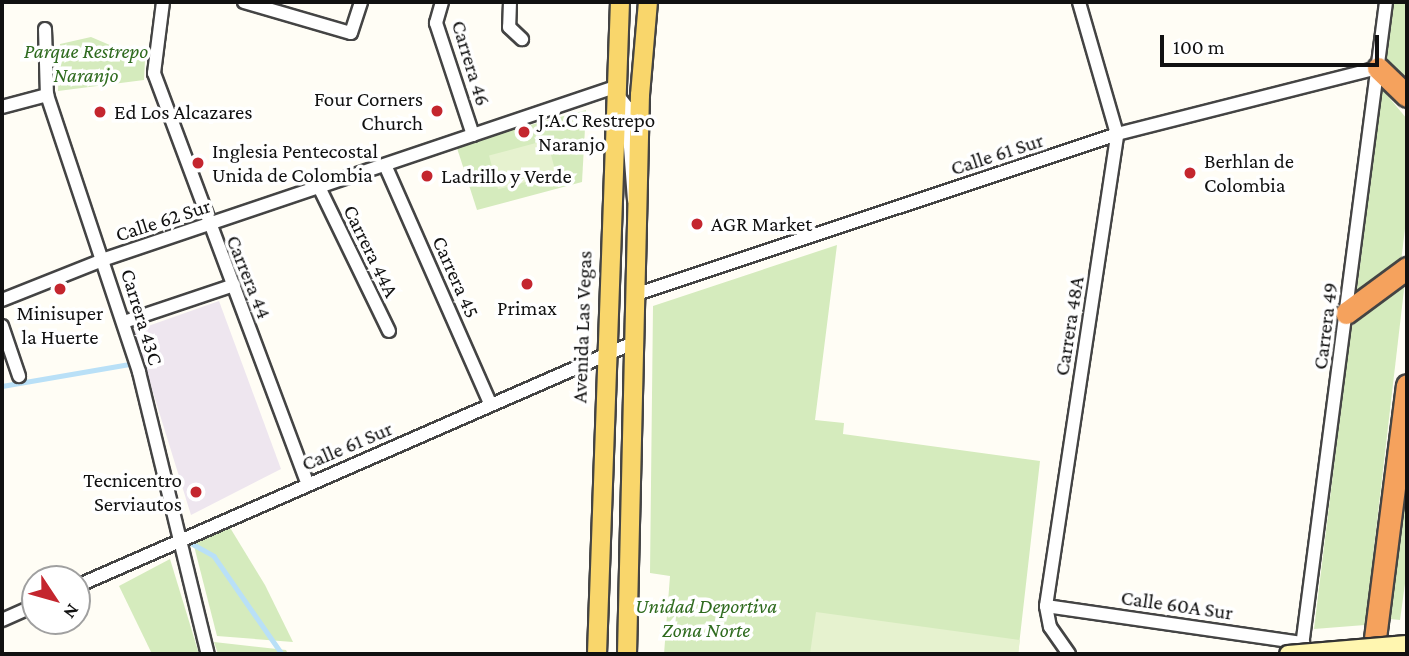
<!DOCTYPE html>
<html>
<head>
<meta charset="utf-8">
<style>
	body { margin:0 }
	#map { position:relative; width:1409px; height:656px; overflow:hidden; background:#fffdf5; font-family:"Crimson Pro",serif }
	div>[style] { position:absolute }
	.industrial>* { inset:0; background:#eee6ef }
	.green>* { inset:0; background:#d5ebbd }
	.pitch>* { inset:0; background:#e6f2cf; transform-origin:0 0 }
	.stream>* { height:4.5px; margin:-2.25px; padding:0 2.25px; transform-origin:2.25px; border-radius:2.25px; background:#b9e0f7 }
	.roads { filter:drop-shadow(2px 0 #444) drop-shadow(-2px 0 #444) drop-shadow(0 2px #444) drop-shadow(0 -2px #444) }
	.street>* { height:12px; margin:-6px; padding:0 6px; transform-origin:6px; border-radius:6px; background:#fff }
	.primary>* { height:18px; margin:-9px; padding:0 9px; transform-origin:9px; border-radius:9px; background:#f9d66b }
	.highway>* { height:21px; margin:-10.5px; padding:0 10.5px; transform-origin:10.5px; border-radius:10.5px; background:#f5a25d }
	.rail>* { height:7px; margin-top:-3.5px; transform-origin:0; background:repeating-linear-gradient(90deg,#fff 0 13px,#c4262e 0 26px); box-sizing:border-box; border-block:2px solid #c4262e }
	.bridges { filter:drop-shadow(2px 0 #333) drop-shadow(-2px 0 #333) drop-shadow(0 2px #333) drop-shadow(0 -2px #333) }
	.secondary-bridge>* { height:16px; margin:-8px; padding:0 8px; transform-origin:8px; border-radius:8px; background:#fff6b0 }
	.dots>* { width:19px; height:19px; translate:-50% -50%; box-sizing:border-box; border:4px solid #fff; border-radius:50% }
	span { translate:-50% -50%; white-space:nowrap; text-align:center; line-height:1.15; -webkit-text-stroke:7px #fff; paint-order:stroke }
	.park-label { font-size:21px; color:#2f6b1f; font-style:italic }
	.street-label { font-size:21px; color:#111 }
	.poi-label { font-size:21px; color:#111 }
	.right { translate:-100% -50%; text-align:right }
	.left { translate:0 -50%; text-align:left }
	.frame { position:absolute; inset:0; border:4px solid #111; pointer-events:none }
	.north { position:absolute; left:21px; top:565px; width:70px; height:70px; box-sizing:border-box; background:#fff; border:2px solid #a0a0a0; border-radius:50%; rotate:126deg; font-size:19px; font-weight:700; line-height:28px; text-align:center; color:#111 }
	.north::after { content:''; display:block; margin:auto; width:24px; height:32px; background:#c4262e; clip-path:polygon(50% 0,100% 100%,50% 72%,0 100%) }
	.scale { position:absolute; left:1160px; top:35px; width:219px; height:32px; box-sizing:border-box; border:4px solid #111; border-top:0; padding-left:9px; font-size:21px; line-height:24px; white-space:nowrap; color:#111; -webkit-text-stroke:5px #fff; paint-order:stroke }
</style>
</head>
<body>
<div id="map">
	<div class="industrial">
		<div style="clip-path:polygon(219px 301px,281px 469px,191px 515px,134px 331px)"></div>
	</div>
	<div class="green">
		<div style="clip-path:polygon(1392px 2px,1407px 2px,1407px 85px,1384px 63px)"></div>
		<div style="clip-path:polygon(91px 37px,145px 60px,144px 80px,58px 91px,60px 44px)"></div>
		<div style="clip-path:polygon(1382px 89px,1407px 119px,1407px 212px,1401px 262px,1356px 297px)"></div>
		<div style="clip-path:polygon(586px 110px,582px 182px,477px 210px,456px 145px)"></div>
		<div style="clip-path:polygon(837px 245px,815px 420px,844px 423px,843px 434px,1040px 461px,1018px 654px,664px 654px,670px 576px,650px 573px,653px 306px)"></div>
		<div style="clip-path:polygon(1405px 281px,1365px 625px,1314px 629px,1351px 327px)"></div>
		<div style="clip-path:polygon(1407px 473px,1407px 569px,1400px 620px,1390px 619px)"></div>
		<div style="clip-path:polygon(229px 526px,265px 585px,293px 642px,217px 636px,193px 542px)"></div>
		<div style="clip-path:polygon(170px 559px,199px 654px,152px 654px,119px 586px)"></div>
		<div style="clip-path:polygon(214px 642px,286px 650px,288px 654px,218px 654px)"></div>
	</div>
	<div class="pitch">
		<div style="left:547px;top:140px;width:35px;height:60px;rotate:75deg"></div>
		<div style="clip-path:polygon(816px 612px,1020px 640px,1018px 654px,810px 654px)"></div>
	</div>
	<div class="stream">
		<div style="left:2px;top:386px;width:129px;rotate:-9.8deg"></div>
		<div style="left:191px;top:543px;width:26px;rotate:29deg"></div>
		<div style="left:214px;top:556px;width:119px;rotate:55.2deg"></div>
	</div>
	<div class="roads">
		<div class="street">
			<div style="left:163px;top:2px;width:72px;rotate:97.2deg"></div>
			<div style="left:154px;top:73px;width:439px;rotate:69.5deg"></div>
			<div style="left:244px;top:2px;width:111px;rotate:16.2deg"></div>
			<div style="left:351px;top:33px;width:33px;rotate:-72deg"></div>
			<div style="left:442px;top:2px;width:22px;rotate:106deg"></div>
			<div style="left:436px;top:23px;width:118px;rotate:71.7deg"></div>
			<div style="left:510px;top:2px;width:25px;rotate:92deg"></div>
			<div style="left:509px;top:27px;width:18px;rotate:43deg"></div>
			<div style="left:45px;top:29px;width:66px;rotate:88.3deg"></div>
			<div style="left:47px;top:95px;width:292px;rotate:71.6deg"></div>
			<div style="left:139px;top:372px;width:290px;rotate:76.3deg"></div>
			<div style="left:2px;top:107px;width:47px;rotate:-14.9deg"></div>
			<div style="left:385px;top:165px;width:262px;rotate:66.2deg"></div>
			<div style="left:319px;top:187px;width:160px;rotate:64.1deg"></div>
			<div style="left:634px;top:295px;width:509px;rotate:-18.43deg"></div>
			<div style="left:1117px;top:134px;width:269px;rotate:-14.2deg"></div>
			<div style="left:2px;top:300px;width:111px;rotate:-21.7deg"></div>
			<div style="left:105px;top:259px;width:535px;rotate:-18.64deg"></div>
			<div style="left:612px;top:88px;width:24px;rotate:52deg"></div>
			<div style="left:627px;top:107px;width:93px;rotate:85.7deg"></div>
			<div style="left:124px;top:322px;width:116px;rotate:-18.6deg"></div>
			<div style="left:2px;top:326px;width:53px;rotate:71.2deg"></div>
			<div style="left:77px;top:586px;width:607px;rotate:-23.61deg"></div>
			<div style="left:1046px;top:606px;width:260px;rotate:8.2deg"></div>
			<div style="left:2px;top:620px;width:36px;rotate:-24deg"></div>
			<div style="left:1069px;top:654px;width:33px;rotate:-125deg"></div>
			<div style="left:1050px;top:627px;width:21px;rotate:-101deg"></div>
			<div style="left:1046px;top:606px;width:477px;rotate:-81.4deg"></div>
			<div style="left:1117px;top:134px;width:137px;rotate:-106.1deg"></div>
			<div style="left:1301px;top:654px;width:658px;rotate:-82.57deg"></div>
		</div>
		<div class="primary">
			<div style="left:597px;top:654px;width:652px;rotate:-87.98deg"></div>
			<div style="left:627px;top:654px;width:559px;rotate:-88.67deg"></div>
			<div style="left:640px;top:95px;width:93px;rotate:-85.1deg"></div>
		</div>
		<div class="highway">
			<div style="left:1378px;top:68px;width:40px;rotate:44deg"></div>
			<div style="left:1346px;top:313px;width:76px;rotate:-36.4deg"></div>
			<div style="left:1373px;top:654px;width:271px;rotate:-82.8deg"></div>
		</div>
	</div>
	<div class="rail">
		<div style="left:1406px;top:654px;width:12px;rotate:-85deg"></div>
	</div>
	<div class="bridges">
		<div class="secondary-bridge">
			<div style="left:1288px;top:654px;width:119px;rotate:-4.8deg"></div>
		</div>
	</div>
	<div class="dots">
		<div style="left:437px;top:111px;background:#c4262e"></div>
		<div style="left:100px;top:112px;background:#c4262e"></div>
		<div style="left:524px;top:132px;background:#c4262e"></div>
		<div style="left:198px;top:163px;background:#c4262e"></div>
		<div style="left:1190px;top:173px;background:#c4262e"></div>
		<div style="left:427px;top:176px;background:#c4262e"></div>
		<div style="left:697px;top:224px;background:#c4262e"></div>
		<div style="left:527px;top:284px;background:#c4262e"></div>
		<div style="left:60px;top:289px;background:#c4262e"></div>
		<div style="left:196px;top:492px;background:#c4262e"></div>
	</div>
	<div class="park-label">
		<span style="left:86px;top:63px">Parque Restrepo<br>Naranjo</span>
		<span style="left:706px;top:618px">Unidad Deportiva<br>Zona Norte</span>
	</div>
	<div class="street-label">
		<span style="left:471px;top:63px;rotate:73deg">Carrera 46</span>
		<span style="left:997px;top:154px;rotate:-18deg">Calle 61 Sur</span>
		<span style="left:163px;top:220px;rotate:-18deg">Calle 62 Sur</span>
		<span style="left:371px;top:251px;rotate:64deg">Carrera 44A</span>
		<span style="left:249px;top:277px;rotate:68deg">Carrera 44</span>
		<span style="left:456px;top:277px;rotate:66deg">Carrera 45</span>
		<span style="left:142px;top:317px;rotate:73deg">Carrera 43C</span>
		<span style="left:1069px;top:326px;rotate:-81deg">Carrera 48A</span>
		<span style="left:1325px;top:326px;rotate:-83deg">Carrera 49</span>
		<span style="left:582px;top:327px;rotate:-88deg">Avenida Las Vegas</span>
		<span style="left:347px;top:446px;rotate:-23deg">Calle 61 Sur</span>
		<span style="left:1177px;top:605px;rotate:8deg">Calle 60A Sur</span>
	</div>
	<div class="poi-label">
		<span class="right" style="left:423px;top:111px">Four Corners<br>Church</span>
		<span class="left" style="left:114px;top:112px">Ed Los Alcazares</span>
		<span class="left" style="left:538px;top:132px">J.A.C Restrepo<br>Naranjo</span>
		<span class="left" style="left:212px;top:163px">Inglesia Pentecostal<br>Unida de Colombia</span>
		<span class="left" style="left:1204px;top:173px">Berhlan de<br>Colombia</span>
		<span class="left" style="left:441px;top:176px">Ladrillo y Verde</span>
		<span class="left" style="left:711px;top:224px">AGR Market</span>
		<span style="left:527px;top:308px">Primax</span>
		<span style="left:60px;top:325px">Minisuper<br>la Huerte</span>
		<span class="right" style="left:182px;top:492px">Tecnicentro<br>Serviautos</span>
	</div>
	<div class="frame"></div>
	<div class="north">N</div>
	<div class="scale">100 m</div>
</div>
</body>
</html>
